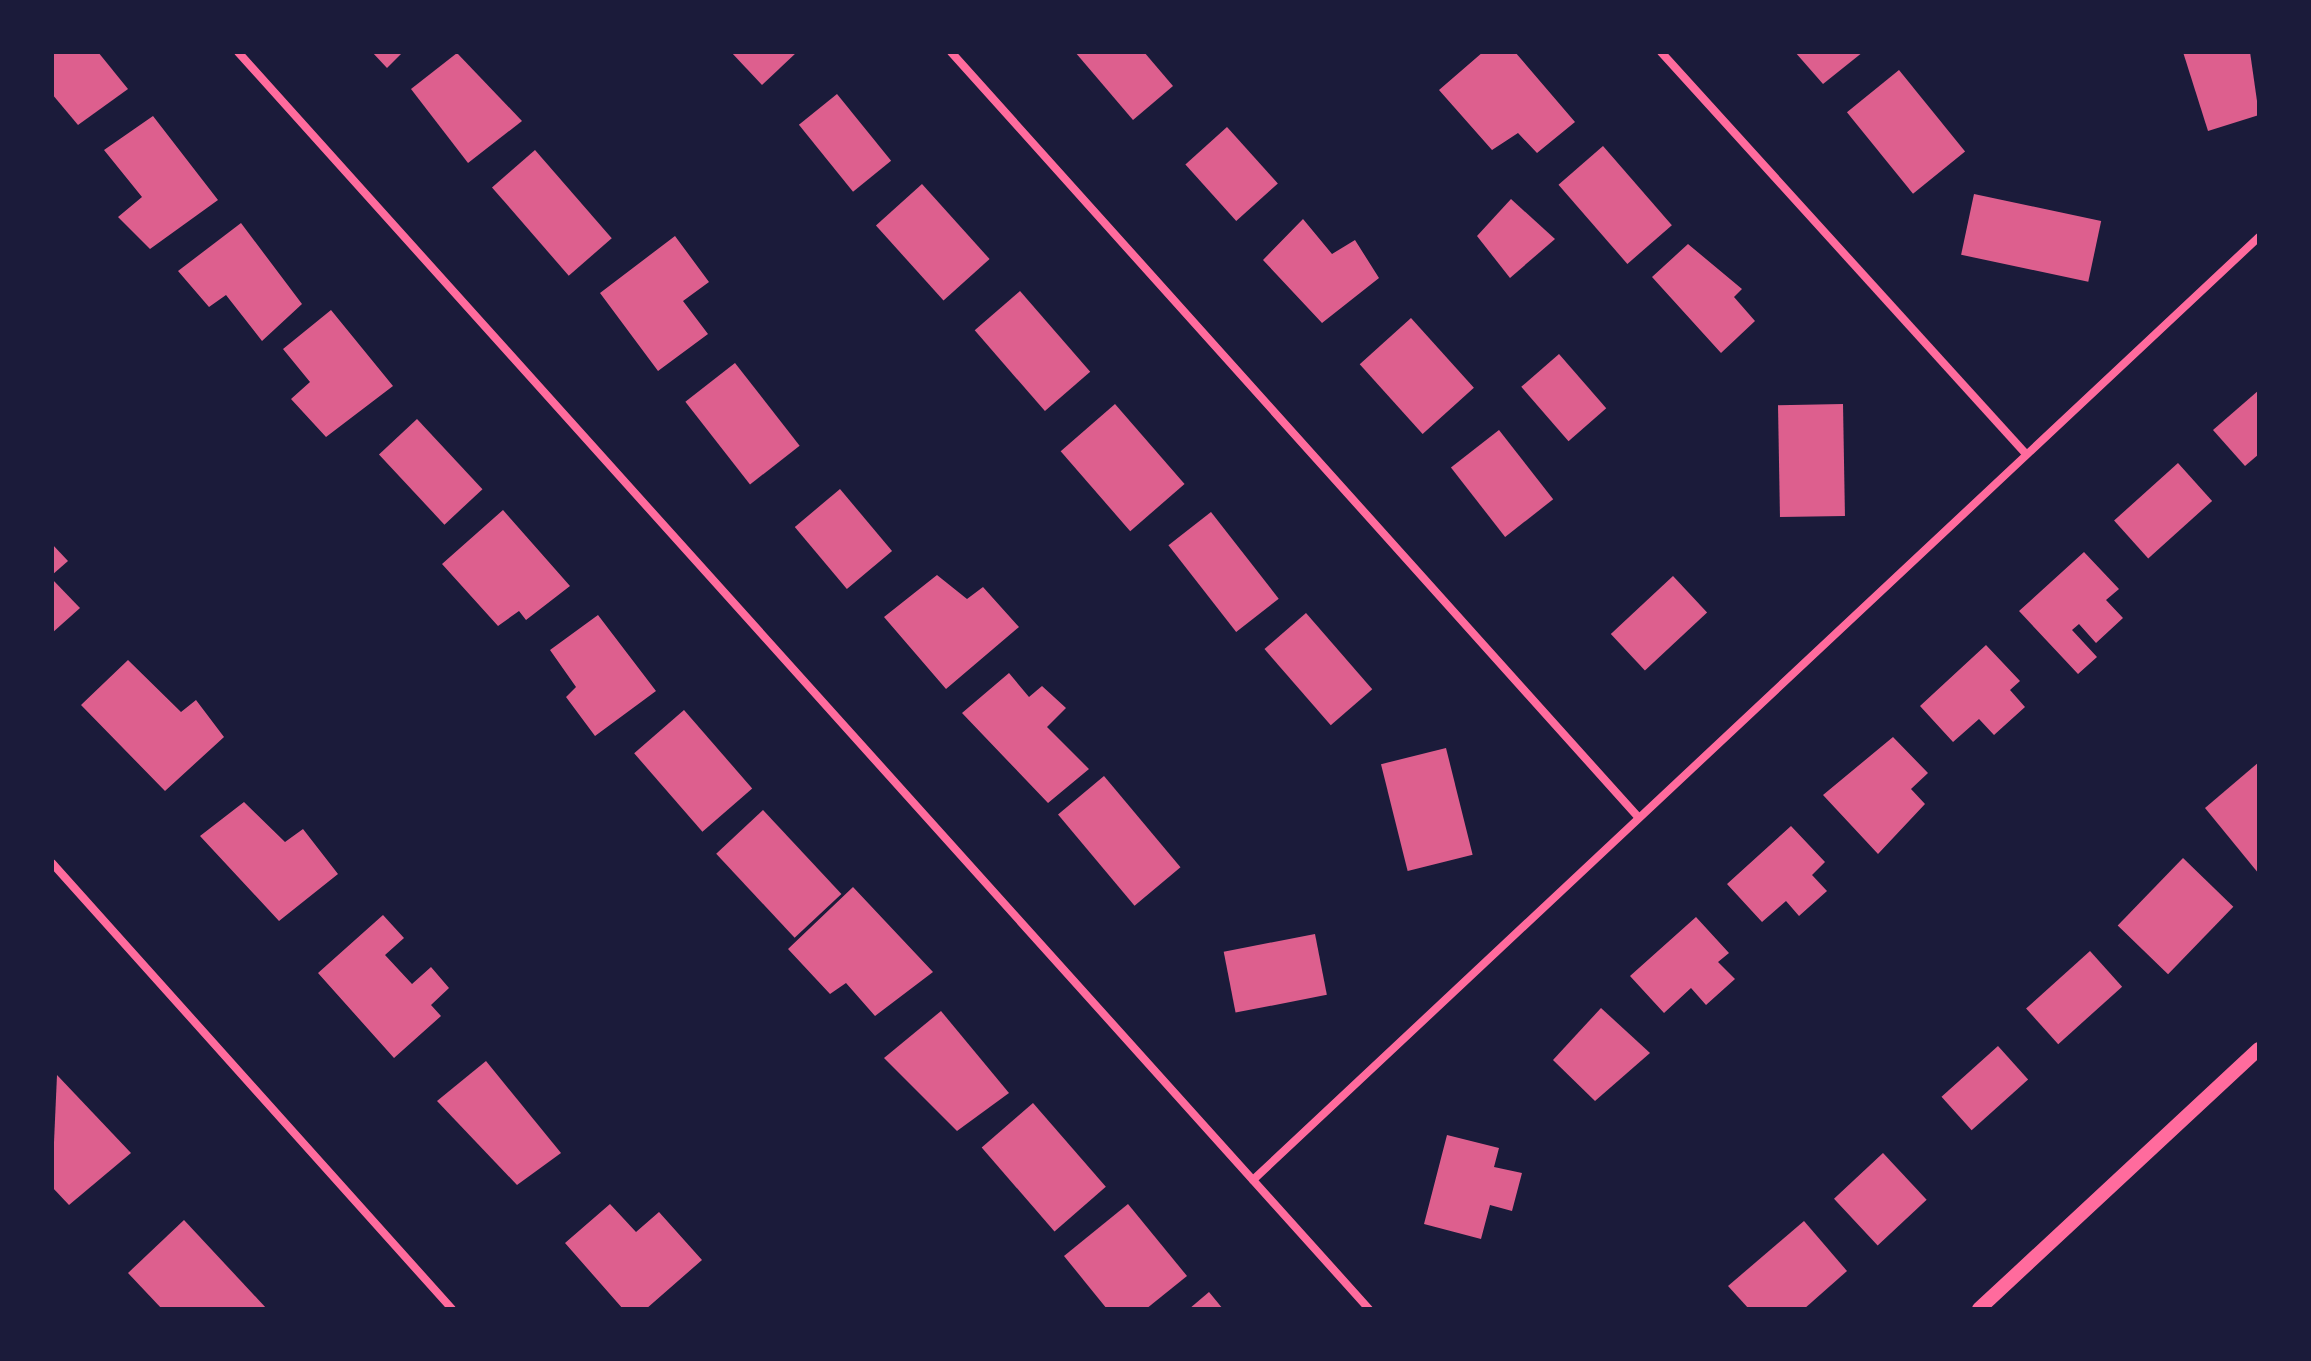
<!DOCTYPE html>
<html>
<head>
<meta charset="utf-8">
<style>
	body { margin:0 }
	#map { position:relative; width:2311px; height:1361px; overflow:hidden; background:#1b1b3a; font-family:"Fira Sans Condensed",sans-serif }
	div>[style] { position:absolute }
	.building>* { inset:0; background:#dd5f8e; transform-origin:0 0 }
	.minor>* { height:8px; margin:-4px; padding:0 4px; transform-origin:4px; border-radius:4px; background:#ff6b9d }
	.tertiary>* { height:14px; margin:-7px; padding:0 7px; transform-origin:7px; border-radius:7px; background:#ff6b9d }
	span { translate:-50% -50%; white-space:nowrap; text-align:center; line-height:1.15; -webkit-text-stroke:6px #1b1b3a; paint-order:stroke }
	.frame { position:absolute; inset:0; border:54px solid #1b1b3a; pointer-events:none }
</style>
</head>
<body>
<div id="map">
	<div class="building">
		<div style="clip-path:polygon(52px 52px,98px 52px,128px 89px,78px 125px,52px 94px)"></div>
		<div style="clip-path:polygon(372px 52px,403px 52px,387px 68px)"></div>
		<div style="clip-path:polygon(731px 52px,797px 52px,762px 85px)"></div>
		<div style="clip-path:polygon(1075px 52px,1144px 52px,1173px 86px,1133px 120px)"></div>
		<div style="clip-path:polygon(1483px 52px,1515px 52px,1575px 122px,1537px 153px,1518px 133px,1492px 150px,1439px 90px)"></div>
		<div style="clip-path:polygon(1795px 52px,1863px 52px,1823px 84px)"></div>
		<div style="clip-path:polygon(2183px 52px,2250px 52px,2259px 115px,2208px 131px)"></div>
		<div style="clip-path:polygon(457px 53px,522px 121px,468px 163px,411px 89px)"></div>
		<div style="left:1899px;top:70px;width:105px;height:67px;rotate:51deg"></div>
		<div style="left:837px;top:94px;width:86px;height:49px;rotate:51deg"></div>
		<div style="clip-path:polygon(153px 116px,218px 200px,150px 249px,118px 217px,142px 197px,104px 150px)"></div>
		<div style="left:1227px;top:127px;width:76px;height:56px;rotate:48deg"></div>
		<div style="left:1603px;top:146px;width:105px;height:59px;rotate:49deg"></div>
		<div style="left:535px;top:150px;width:117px;height:57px;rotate:49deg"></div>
		<div style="left:922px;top:184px;width:101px;height:62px;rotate:48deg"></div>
		<div style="left:1974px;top:194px;width:130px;height:62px;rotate:12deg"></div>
		<div style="clip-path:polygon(1511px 199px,1555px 239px,1510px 278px,1477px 236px)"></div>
		<div style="clip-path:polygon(1303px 219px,1332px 254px,1355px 240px,1379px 278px,1322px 323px,1263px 260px)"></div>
		<div style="clip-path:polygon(241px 223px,302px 304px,262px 341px,226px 295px,209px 307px,178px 271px)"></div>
		<div style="clip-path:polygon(675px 236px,709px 282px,683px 301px,708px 334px,658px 371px,600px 293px)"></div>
		<div style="clip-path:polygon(1688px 244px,1742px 289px,1734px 297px,1755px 321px,1721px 353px,1652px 277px)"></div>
		<div style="left:1020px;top:291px;width:107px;height:60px;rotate:49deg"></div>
		<div style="clip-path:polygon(331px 310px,393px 386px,326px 437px,291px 399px,310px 382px,283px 349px)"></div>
		<div style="left:1411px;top:318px;width:94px;height:69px;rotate:48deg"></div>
		<div style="left:1559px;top:354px;width:72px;height:50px;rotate:49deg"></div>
		<div style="left:735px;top:363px;width:105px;height:63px;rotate:52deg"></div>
		<div style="clip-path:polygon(2259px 390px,2259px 454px,2245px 466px,2213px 430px)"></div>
		<div style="left:1115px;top:404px;width:106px;height:72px;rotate:49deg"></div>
		<div style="left:1843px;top:404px;width:112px;height:65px;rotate:89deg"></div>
		<div style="left:417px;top:419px;width:96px;height:52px;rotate:47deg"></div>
		<div style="left:1499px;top:430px;width:88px;height:61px;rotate:52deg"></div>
		<div style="left:2178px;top:463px;width:51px;height:86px;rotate:48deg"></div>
		<div style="left:840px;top:489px;width:81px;height:59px;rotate:50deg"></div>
		<div style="clip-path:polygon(503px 510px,570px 586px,526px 620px,519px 611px,498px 626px,442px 564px)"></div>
		<div style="left:1211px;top:512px;width:110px;height:54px;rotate:52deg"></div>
		<div style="clip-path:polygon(52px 544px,68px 561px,52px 575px)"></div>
		<div style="clip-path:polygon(2084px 552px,2119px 589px,2106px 600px,2123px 618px,2096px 643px,2079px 624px,2072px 630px,2097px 657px,2078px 674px,2019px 611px)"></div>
		<div style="clip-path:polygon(937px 575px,967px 599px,983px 587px,1019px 627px,946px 689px,884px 617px)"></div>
		<div style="left:1673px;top:576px;width:50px;height:85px;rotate:47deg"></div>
		<div style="clip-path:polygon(52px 579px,80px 608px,52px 633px)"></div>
		<div style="left:1306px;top:613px;width:101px;height:55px;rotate:49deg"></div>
		<div style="clip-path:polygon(598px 615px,656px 691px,595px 736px,566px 697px,576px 687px,550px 650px)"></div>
		<div style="clip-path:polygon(1986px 645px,2020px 681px,2010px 690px,2025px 707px,1994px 735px,1979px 719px,1953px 742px,1920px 706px)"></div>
		<div style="clip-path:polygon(128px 660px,181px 712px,196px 700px,224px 737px,165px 791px,81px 705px)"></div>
		<div style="clip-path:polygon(1009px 673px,1029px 697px,1042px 686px,1066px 708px,1047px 727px,1089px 769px,1048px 803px,962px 713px)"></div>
		<div style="left:684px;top:710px;width:104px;height:66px;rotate:49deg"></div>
		<div style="clip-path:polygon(1893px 737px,1928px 773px,1911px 789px,1925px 804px,1878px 854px,1823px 795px)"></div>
		<div style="left:1446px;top:748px;width:110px;height:67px;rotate:76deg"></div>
		<div style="clip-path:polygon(2259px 762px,2259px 874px,2205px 808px)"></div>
		<div style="left:1104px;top:776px;width:119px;height:60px;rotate:50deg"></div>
		<div style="clip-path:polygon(244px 802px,285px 842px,303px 829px,338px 874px,279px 921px,200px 836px)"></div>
		<div style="left:763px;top:810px;width:115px;height:64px;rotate:47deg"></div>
		<div style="clip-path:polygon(1791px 826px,1825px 862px,1812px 875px,1827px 891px,1799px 916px,1786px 901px,1762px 922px,1727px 884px)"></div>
		<div style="left:2183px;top:858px;width:70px;height:94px;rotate:44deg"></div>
		<div style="clip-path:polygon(853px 887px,933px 972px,875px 1016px,846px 983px,830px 994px,788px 949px)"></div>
		<div style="clip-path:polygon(383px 915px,404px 938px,385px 955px,412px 984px,431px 967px,449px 988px,431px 1005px,441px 1016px,394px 1058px,318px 973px)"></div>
		<div style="clip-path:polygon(1696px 917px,1729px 953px,1718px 962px,1735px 979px,1706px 1005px,1691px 988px,1664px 1013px,1630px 976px)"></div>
		<div style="left:1315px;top:934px;width:62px;height:93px;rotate:79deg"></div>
		<div style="left:2090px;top:951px;width:48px;height:86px;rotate:48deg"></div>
		<div style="clip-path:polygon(1601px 1008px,1650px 1053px,1595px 1101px,1553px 1060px)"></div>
		<div style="clip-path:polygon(941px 1011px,1009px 1093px,957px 1131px,884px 1058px)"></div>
		<div style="left:1998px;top:1046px;width:45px;height:76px;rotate:48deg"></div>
		<div style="clip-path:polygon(486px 1061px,561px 1153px,517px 1185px,437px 1101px)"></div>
		<div style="clip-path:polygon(57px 1075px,131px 1153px,69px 1205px,52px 1187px)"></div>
		<div style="left:1033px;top:1103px;width:111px;height:68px;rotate:49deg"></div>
		<div style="clip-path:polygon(1447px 1135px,1499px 1148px,1494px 1167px,1522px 1173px,1512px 1211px,1490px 1205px,1481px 1239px,1424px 1224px)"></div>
		<div style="left:1883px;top:1153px;width:64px;height:67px;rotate:47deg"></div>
		<div style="clip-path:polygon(610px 1204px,636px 1232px,659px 1212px,702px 1260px,646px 1309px,623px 1309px,565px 1243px)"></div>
		<div style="clip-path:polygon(1128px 1204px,1187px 1276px,1146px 1309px,1107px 1309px,1064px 1256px)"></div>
		<div style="clip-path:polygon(184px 1220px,267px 1309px,162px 1309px,128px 1273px)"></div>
		<div style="clip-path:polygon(1804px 1221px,1847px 1271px,1804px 1309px,1749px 1309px,1728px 1286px)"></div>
		<div style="clip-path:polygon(1209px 1292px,1223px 1309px,1189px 1309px)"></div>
	</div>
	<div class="minor">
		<div style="left:238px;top:52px;width:1691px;rotate:48.02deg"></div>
		<div style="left:951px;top:52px;width:1028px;rotate:48.07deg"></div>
		<div style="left:1661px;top:52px;width:543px;rotate:47.76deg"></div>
		<div style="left:52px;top:863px;width:599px;rotate:48.11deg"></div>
		<div style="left:1253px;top:1180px;width:1379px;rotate:-43.15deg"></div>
	</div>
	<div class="tertiary">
		<div style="left:1979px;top:1309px;width:382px;rotate:-42.9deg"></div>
	</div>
	<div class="frame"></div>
</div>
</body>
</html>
